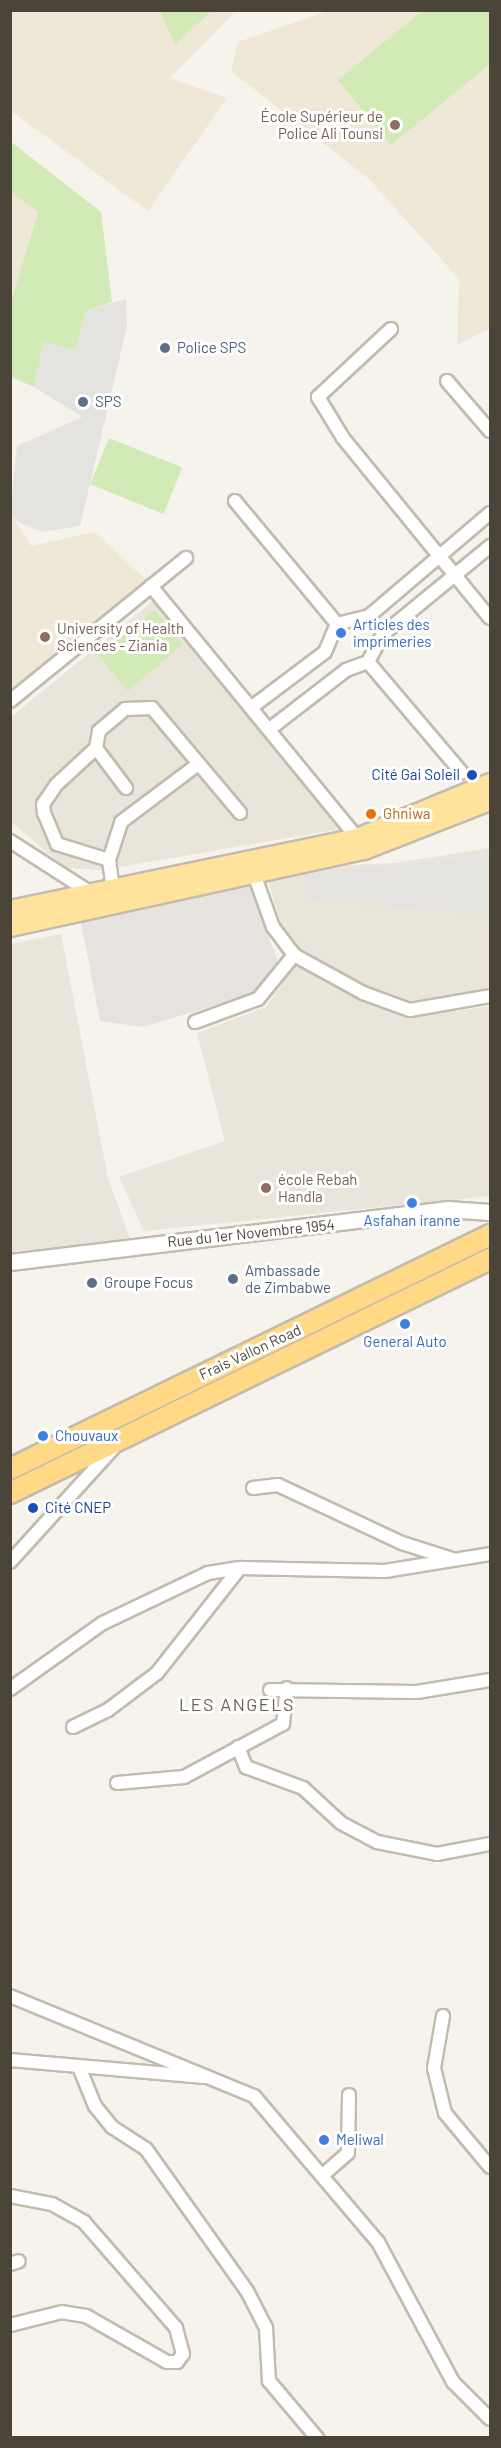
<!DOCTYPE html>
<html>
<head>
<meta charset="utf-8">
<style>
	body { margin:0 }
	#map { position:relative; width:501px; height:2448px; overflow:hidden; background:#f6f3ec; font-family:Barlow,sans-serif }
	div>[style] { position:absolute }
	.residential>* { inset:0; background:#eae5da }
	.industrial>* { inset:0; background:#e6e2dd }
	.education>* { inset:0; background:#efe8d6 }
	.green>* { inset:0; background:#d2eab5; transform-origin:0 0 }
	.parking>* { inset:0; background:#e5e3e0 }
	.roads { filter:drop-shadow(2px 0 #c2bbae) drop-shadow(-2px 0 #c2bbae) drop-shadow(0 2px #c2bbae) drop-shadow(0 -2px #c2bbae) }
	.minor>* { height:12px; margin:-6px; padding:0 6px; transform-origin:6px; border-radius:6px; background:#fff }
	.tertiary>* { height:15px; margin:-7.5px; padding:0 7.5px; transform-origin:7.5px; border-radius:7.5px; background:#fff }
	.primary>* { height:18px; margin:-9px; padding:0 9px; transform-origin:9px; border-radius:9px; background:#ffe39c }
	.trunk>* { height:20px; margin:-10px; padding:0 10px; transform-origin:10px; border-radius:10px; background:#ffd985 }
	.dots>* { width:16px; height:16px; translate:-50% -50%; box-sizing:border-box; border:3px solid #fff; border-radius:50% }
	span { translate:-50% -50%; white-space:nowrap; text-align:center; line-height:1.15; -webkit-text-stroke:6px #fff; paint-order:stroke }
	.education-label { font-size:15px; color:#785e54 }
	.right { translate:-100% -50%; text-align:right }
	.left { translate:0 -50%; text-align:left }
	.service-label { font-size:15px; color:#4e5e75 }
	.shop-label { font-size:15px; color:#366cbe }
	.transit-label { font-size:15px; color:#164399 }
	.food-label { font-size:15px; color:#c56008 }
	.street-label { font-size:15px; color:#4b4439 }
	.quarter-label { font-size:18px; color:#6e6250; letter-spacing:1.5px }
	.frame { position:absolute; inset:0; border:12px solid #4b4439; pointer-events:none }
</style>
</head>
<body>
<div id="map">
	<div class="residential">
		<div style="clip-path:polygon(153px 601px,340px 829px,102px 870px,66px 868px,11px 822px,10px 718px)"></div>
		<div style="clip-path:polygon(490px 848px,490px 990px,411px 1003px,366px 988px,299px 949px,282px 926px,264px 869px,395px 863px)"></div>
		<div style="clip-path:polygon(61px 934px,108px 1178px,130px 1239px,11px 1252px,11px 944px)"></div>
		<div style="clip-path:polygon(297px 964px,363px 1000px,414px 1017px,490px 1006px,490px 1196px,144px 1231px,119px 1177px,225px 1141px,197px 1033px,266px 1007px)"></div>
	</div>
	<div class="industrial">
		<div style="clip-path:polygon(248px 881px,278px 962px,255px 993px,143px 1027px,100px 1021px,80px 917px)"></div>
	</div>
	<div class="education">
		<div style="clip-path:polygon(11px 11px,236px 11px,170px 78px,227px 98px,148px 211px,11px 111px)"></div>
		<div style="clip-path:polygon(328px 11px,490px 11px,490px 328px,457px 345px,459px 279px,369px 179px,231px 71px,238px 42px)"></div>
		<div style="clip-path:polygon(11px 193px,38px 212px,11px 302px)"></div>
		<div style="clip-path:polygon(11px 514px,31px 546px,95px 532px,148px 582px,11px 693px)"></div>
	</div>
	<div class="green">
		<div style="clip-path:polygon(423px 10px,490px 11px,490px 64px,391px 145px,338px 80px)"></div>
		<div style="clip-path:polygon(160px 11px,211px 11px,175px 45px)"></div>
		<div style="clip-path:polygon(10px 141px,101px 212px,112px 302px,87px 310px,75px 350px,43px 342px,34px 387px,11px 377px,11px 302px,38px 212px,11px 193px)"></div>
		<div style="left:109px;top:438px;width:79px;height:50px;rotate:22deg"></div>
		<div style="left:154px;top:610px;width:45px;height:72px;rotate:50deg"></div>
	</div>
	<div class="parking">
		<div style="clip-path:polygon(126px 299px,127px 326px,80px 526px,42px 532px,18px 522px,10px 514px,17px 446px,82px 417px,34px 387px,43px 341px,75px 350px,87px 310px)"></div>
		<div style="clip-path:polygon(490px 855px,490px 915px,305px 900px,305px 875px)"></div>
	</div>
	<div class="roads">
		<div class="minor">
			<div style="left:391px;top:329px;width:100px;rotate:137deg"></div>
			<div style="left:318px;top:397px;width:48px;rotate:58.6deg"></div>
			<div style="left:343px;top:438px;width:232px;rotate:50.8deg"></div>
			<div style="left:447px;top:381px;width:66px;rotate:49.3deg"></div>
			<div style="left:235px;top:501px;width:160px;rotate:50.3deg"></div>
			<div style="left:151px;top:586px;width:325px;rotate:50.7deg"></div>
			<div style="left:368px;top:662px;width:145px;rotate:49.7deg"></div>
			<div style="left:10px;top:701px;width:227px;rotate:-39.1deg"></div>
			<div style="left:252px;top:707px;width:91px;rotate:-37deg"></div>
			<div style="left:325px;top:652px;width:30px;rotate:-67deg"></div>
			<div style="left:337px;top:624px;width:33px;rotate:-14deg"></div>
			<div style="left:369px;top:616px;width:159px;rotate:-40.4deg"></div>
			<div style="left:271px;top:728px;width:95px;rotate:-37.7deg"></div>
			<div style="left:346px;top:670px;width:23px;rotate:-20deg"></div>
			<div style="left:368px;top:662px;width:32px;rotate:-62deg"></div>
			<div style="left:383px;top:634px;width:139px;rotate:-39.4deg"></div>
			<div style="left:96px;top:748px;width:54px;rotate:137.2deg"></div>
			<div style="left:56px;top:785px;width:23px;rotate:124deg"></div>
			<div style="left:43px;top:804px;width:9px;rotate:84deg"></div>
			<div style="left:44px;top:813px;width:34px;rotate:67deg"></div>
			<div style="left:57px;top:844px;width:54px;rotate:17.1deg"></div>
			<div style="left:126px;top:788px;width:50px;rotate:-126.9deg"></div>
			<div style="left:96px;top:748px;width:17px;rotate:-80deg"></div>
			<div style="left:99px;top:731px;width:34px;rotate:-40deg"></div>
			<div style="left:125px;top:709px;width:27px;rotate:-2deg"></div>
			<div style="left:152px;top:708px;width:137px;rotate:50deg"></div>
			<div style="left:10px;top:841px;width:96px;rotate:32.7deg"></div>
			<div style="left:254px;top:874px;width:56px;rotate:70.3deg"></div>
			<div style="left:273px;top:927px;width:35px;rotate:53deg"></div>
			<div style="left:294px;top:955px;width:79px;rotate:28.8deg"></div>
			<div style="left:363px;top:993px;width:50px;rotate:19.9deg"></div>
			<div style="left:410px;top:1010px;width:81px;rotate:-9.9deg"></div>
			<div style="left:113px;top:889px;width:29px;rotate:-98deg"></div>
			<div style="left:109px;top:860px;width:40px;rotate:-72deg"></div>
			<div style="left:121px;top:822px;width:95px;rotate:-36.9deg"></div>
			<div style="left:195px;top:1022px;width:67px;rotate:-20.1deg"></div>
			<div style="left:258px;top:999px;width:57px;rotate:-50.7deg"></div>
			<div style="left:253px;top:1488px;width:25px;rotate:-7deg"></div>
			<div style="left:278px;top:1485px;width:137px;rotate:25.1deg"></div>
			<div style="left:402px;top:1543px;width:52px;rotate:17.7deg"></div>
			<div style="left:10px;top:1562px;width:158px;rotate:-47.8deg"></div>
			<div style="left:10px;top:1689px;width:114px;rotate:-35.4deg"></div>
			<div style="left:103px;top:1623px;width:116px;rotate:-25.5deg"></div>
			<div style="left:208px;top:1573px;width:32px;rotate:-9deg"></div>
			<div style="left:240px;top:1568px;width:145px;rotate:1.2deg"></div>
			<div style="left:385px;top:1571px;width:106px;rotate:-9.2deg"></div>
			<div style="left:270px;top:1690px;width:147px;rotate:0.8deg"></div>
			<div style="left:417px;top:1692px;width:74px;rotate:-9.3deg"></div>
			<div style="left:73px;top:1727px;width:39px;rotate:-26deg"></div>
			<div style="left:108px;top:1710px;width:61px;rotate:-37.1deg"></div>
			<div style="left:157px;top:1673px;width:134px;rotate:-51.7deg"></div>
			<div style="left:238px;top:1747px;width:22px;rotate:68deg"></div>
			<div style="left:246px;top:1767px;width:61px;rotate:20.2deg"></div>
			<div style="left:303px;top:1788px;width:52px;rotate:42.6deg"></div>
			<div style="left:341px;top:1823px;width:41px;rotate:27.8deg"></div>
			<div style="left:377px;top:1842px;width:61px;rotate:11.3deg"></div>
			<div style="left:437px;top:1854px;width:54px;rotate:-10.7deg"></div>
			<div style="left:117px;top:1783px;width:67px;rotate:-5.1deg"></div>
			<div style="left:184px;top:1777px;width:112px;rotate:-28.2deg"></div>
			<div style="left:283px;top:1724px;width:36px;rotate:-84deg"></div>
			<div style="left:10px;top:1996px;width:264px;rotate:22.3deg"></div>
			<div style="left:254px;top:2096px;width:192px;rotate:49.7deg"></div>
			<div style="left:378px;top:2242px;width:159px;rotate:61.8deg"></div>
			<div style="left:453px;top:2382px;width:52px;rotate:45deg"></div>
			<div style="left:443px;top:2016px;width:53px;rotate:99.8deg"></div>
			<div style="left:434px;top:2068px;width:46px;rotate:76.3deg"></div>
			<div style="left:445px;top:2113px;width:70px;rotate:50.2deg"></div>
			<div style="left:10px;top:2060px;width:195px;rotate:5deg"></div>
			<div style="left:79px;top:2067px;width:42px;rotate:67.7deg"></div>
			<div style="left:95px;top:2106px;width:27px;rotate:51deg"></div>
			<div style="left:112px;top:2127px;width:40px;rotate:32.9deg"></div>
			<div style="left:146px;top:2149px;width:174px;rotate:54.6deg"></div>
			<div style="left:247px;top:2291px;width:42px;rotate:62.8deg"></div>
			<div style="left:266px;top:2328px;width:53px;rotate:86.8deg"></div>
			<div style="left:269px;top:2381px;width:75px;rotate:49.9deg"></div>
			<div style="left:325px;top:2173px;width:30px;rotate:-41deg"></div>
			<div style="left:348px;top:2153px;width:58px;rotate:-89deg"></div>
			<div style="left:10px;top:2196px;width:43px;rotate:10.8deg"></div>
			<div style="left:52px;top:2204px;width:37px;rotate:29deg"></div>
			<div style="left:84px;top:2222px;width:140px;rotate:49deg"></div>
			<div style="left:176px;top:2328px;width:27px;rotate:75deg"></div>
			<div style="left:183px;top:2354px;width:10px;rotate:127deg"></div>
			<div style="left:177px;top:2362px;width:10px;rotate:180deg"></div>
			<div style="left:167px;top:2362px;width:93px;rotate:-150.4deg"></div>
			<div style="left:86px;top:2316px;width:24px;rotate:-171deg"></div>
			<div style="left:62px;top:2312px;width:54px;rotate:166deg"></div>
			<div style="left:10px;top:2264px;width:9px;rotate:-18deg"></div>
		</div>
		<div class="tertiary">
			<div style="left:10px;top:1262px;width:440px;rotate:-6.9deg"></div>
			<div style="left:447px;top:1209px;width:43px;rotate:4deg"></div>
		</div>
		<div class="primary">
			<div style="left:10px;top:910px;width:354px;rotate:-11.7deg"></div>
			<div style="left:357px;top:838px;width:144px;rotate:-22.5deg"></div>
			<div style="left:10px;top:927px;width:362px;rotate:-12.3deg"></div>
			<div style="left:364px;top:850px;width:135px;rotate:-21.3deg"></div>
		</div>
		<div class="trunk">
			<div style="left:10px;top:1469px;width:534px;rotate:-25.99deg"></div>
			<div style="left:10px;top:1493px;width:534px;rotate:-25.99deg"></div>
		</div>
	</div>
	<div class="dots">
		<div style="left:395px;top:125px;background:#8d6e63"></div>
		<div style="left:165px;top:348px;background:#5c6f8a"></div>
		<div style="left:83px;top:402px;background:#5c6f8a"></div>
		<div style="left:341px;top:633px;background:#3f7fe0"></div>
		<div style="left:45px;top:637px;background:#8d6e63"></div>
		<div style="left:472px;top:775px;background:#1a4fb4"></div>
		<div style="left:371px;top:814px;background:#e8710a"></div>
		<div style="left:266px;top:1188px;background:#8d6e63"></div>
		<div style="left:412px;top:1203px;background:#3f7fe0"></div>
		<div style="left:233px;top:1279px;background:#5c6f8a"></div>
		<div style="left:92px;top:1283px;background:#5c6f8a"></div>
		<div style="left:405px;top:1324px;background:#3f7fe0"></div>
		<div style="left:43px;top:1436px;background:#3f7fe0"></div>
		<div style="left:33px;top:1508px;background:#1a4fb4"></div>
		<div style="left:324px;top:2140px;background:#3f7fe0"></div>
	</div>
	<div class="education-label">
		<span class="right" style="left:383px;top:125px">École Supérieur de<br>Police Ali Tounsi</span>
		<span class="left" style="left:57px;top:637px">University of Health<br>Sciences - Ziania</span>
		<span class="left" style="left:278px;top:1188px">école Rebah<br>Handla</span>
	</div>
	<div class="service-label">
		<span class="left" style="left:177px;top:348px">Police SPS</span>
		<span class="left" style="left:95px;top:402px">SPS</span>
		<span class="left" style="left:245px;top:1279px">Ambassade<br>de Zimbabwe</span>
		<span class="left" style="left:104px;top:1283px">Groupe Focus</span>
	</div>
	<div class="shop-label">
		<span class="left" style="left:353px;top:633px">Articles des<br>imprimeries</span>
		<span style="left:412px;top:1221px">Asfahan iranne</span>
		<span style="left:405px;top:1342px">General Auto</span>
		<span class="left" style="left:55px;top:1436px">Chouvaux</span>
		<span class="left" style="left:336px;top:2140px">Meliwal</span>
	</div>
	<div class="transit-label">
		<span class="right" style="left:460px;top:775px">Cité Gai Soleil</span>
		<span class="left" style="left:45px;top:1508px">Cité CNEP</span>
	</div>
	<div class="food-label">
		<span class="left" style="left:383px;top:814px">Ghniwa</span>
	</div>
	<div class="street-label">
		<span style="left:251px;top:1233px;rotate:-6deg">Rue du 1er Novembre 1954</span>
		<span style="left:250px;top:1352px;rotate:-25deg">Frais Vallon Road</span>
	</div>
	<div class="quarter-label">
		<span style="left:237px;top:1704px">LES ANGELS</span>
	</div>
	<div class="frame"></div>
</div>
</body>
</html>
